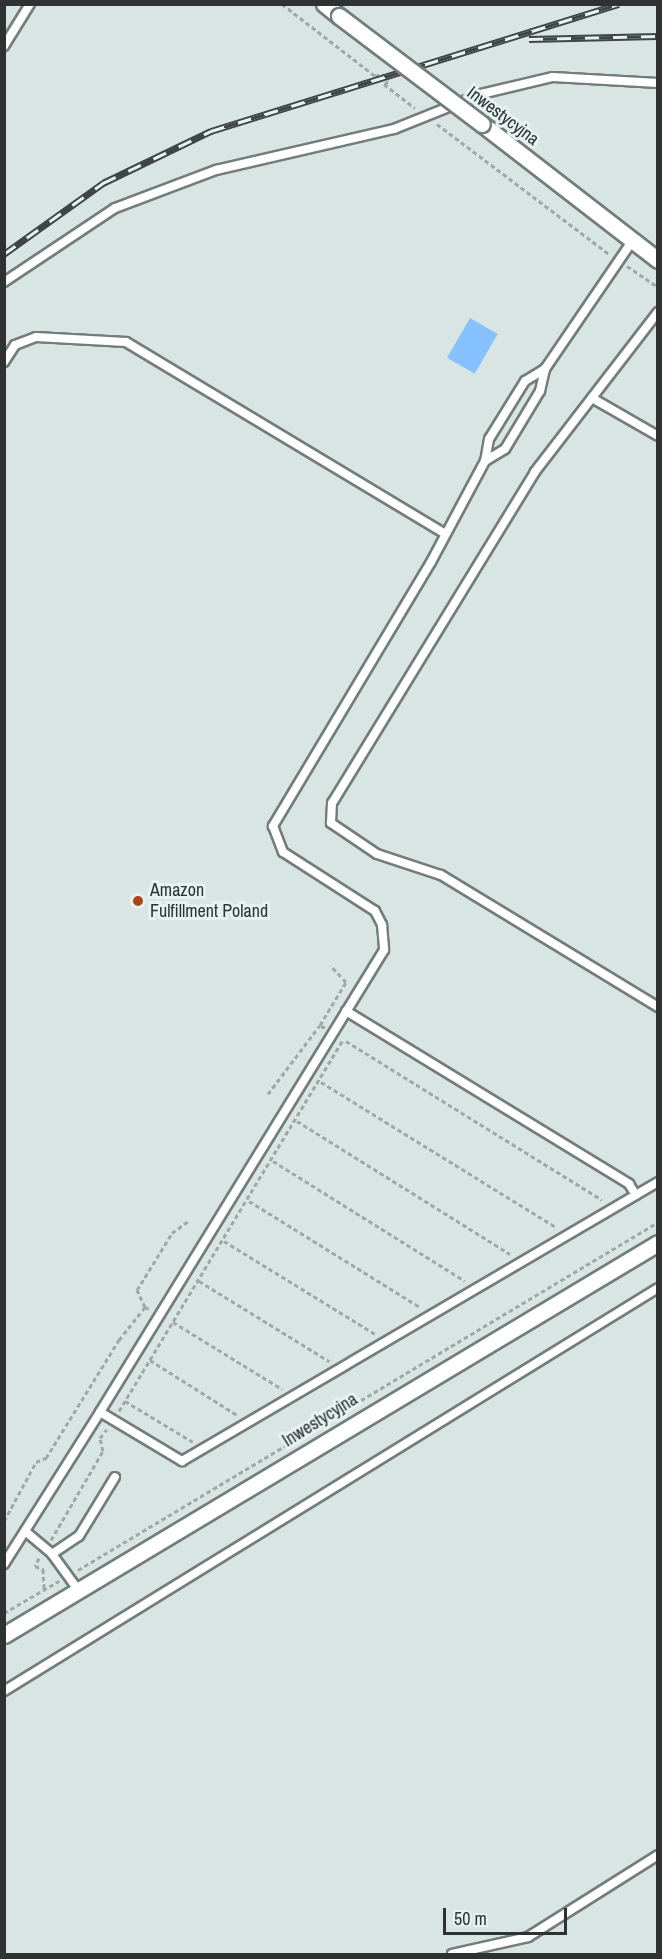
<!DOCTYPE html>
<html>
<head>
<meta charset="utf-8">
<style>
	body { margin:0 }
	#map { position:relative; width:662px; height:1959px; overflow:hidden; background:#d9e5e3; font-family:"Archivo Narrow",sans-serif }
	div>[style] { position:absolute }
	.water>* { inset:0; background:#86c2ff; transform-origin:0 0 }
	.path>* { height:3px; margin-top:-1.5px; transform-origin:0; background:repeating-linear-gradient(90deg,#9fa8a7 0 4.5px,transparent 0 7.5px) }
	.roads { filter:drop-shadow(2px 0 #727d7c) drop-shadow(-2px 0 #727d7c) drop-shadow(0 2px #727d7c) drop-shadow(0 -2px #727d7c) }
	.service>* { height:8px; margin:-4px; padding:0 4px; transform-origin:4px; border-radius:4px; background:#fff }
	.minor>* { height:15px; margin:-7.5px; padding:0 7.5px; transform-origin:7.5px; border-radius:7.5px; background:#fff }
	.rail>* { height:7px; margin-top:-3.5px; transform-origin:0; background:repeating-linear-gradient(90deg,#e6f2f1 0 14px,#3f4444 0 28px); box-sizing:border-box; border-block:2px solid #3f4444 }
	.bridges { filter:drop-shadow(2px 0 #727d7c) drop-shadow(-2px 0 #727d7c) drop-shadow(0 2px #727d7c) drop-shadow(0 -2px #727d7c) }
	.minor-bridge>* { height:15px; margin:-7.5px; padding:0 7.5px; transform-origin:7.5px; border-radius:7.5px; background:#fff }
	.dots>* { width:16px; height:16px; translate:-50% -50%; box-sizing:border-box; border:3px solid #e6f2f1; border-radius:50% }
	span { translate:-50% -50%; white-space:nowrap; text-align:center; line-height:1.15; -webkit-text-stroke:6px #e6f2f1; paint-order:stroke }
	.street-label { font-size:18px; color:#2e3232 }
	.poi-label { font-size:18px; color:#2e3232 }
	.left { translate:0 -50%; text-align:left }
	.frame { position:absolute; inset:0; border:6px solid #2e3232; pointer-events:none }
	.scale { position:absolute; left:443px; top:1908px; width:124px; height:27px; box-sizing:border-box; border:3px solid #2e3232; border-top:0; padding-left:8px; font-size:18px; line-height:21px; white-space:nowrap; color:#2e3232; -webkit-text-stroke:4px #e6f2f1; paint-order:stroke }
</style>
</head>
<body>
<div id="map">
	<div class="water">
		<div style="left:470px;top:318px;width:32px;height:46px;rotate:30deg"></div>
	</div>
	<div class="path">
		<div style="left:282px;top:4px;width:118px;rotate:37.7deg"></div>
		<div style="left:375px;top:76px;width:8px;rotate:-14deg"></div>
		<div style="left:383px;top:74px;width:9px;rotate:58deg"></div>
		<div style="left:388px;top:82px;width:4px;rotate:153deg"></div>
		<div style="left:384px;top:84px;width:39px;rotate:38deg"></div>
		<div style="left:437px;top:124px;width:216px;rotate:37.1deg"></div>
		<div style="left:627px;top:266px;width:37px;rotate:34deg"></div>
		<div style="left:325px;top:1028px;width:6px;rotate:-149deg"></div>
		<div style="left:320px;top:1025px;width:50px;rotate:-58.8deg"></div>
		<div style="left:346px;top:982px;width:23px;rotate:-133deg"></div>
		<div style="left:346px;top:1041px;width:301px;rotate:31.8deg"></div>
		<div style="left:321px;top:1082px;width:276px;rotate:31.7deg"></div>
		<div style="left:268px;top:1094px;width:86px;rotate:-53deg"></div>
		<div style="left:297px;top:1121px;width:251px;rotate:32deg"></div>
		<div style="left:273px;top:1161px;width:226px;rotate:32deg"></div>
		<div style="left:249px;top:1201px;width:201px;rotate:31.8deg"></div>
		<div style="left:224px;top:1241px;width:177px;rotate:31.6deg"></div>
		<div style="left:199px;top:1281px;width:153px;rotate:31.6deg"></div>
		<div style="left:145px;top:1307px;width:19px;rotate:-115deg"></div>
		<div style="left:137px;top:1290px;width:67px;rotate:-58.4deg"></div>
		<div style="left:172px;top:1233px;width:22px;rotate:-36deg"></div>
		<div style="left:173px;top:1322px;width:128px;rotate:31.6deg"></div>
		<div style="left:150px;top:1360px;width:103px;rotate:32.3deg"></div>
		<div style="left:125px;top:1401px;width:79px;rotate:31.1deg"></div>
		<div style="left:119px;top:1411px;width:434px;rotate:-58.9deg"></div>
		<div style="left:4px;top:1521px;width:67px;rotate:-61.5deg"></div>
		<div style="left:36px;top:1462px;width:11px;rotate:-22deg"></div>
		<div style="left:46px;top:1458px;width:139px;rotate:-58.3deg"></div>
		<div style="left:119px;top:1340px;width:42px;rotate:-51.8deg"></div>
		<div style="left:145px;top:1307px;width:4px;rotate:27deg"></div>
		<div style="left:51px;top:1540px;width:103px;rotate:-59.7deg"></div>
		<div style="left:103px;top:1451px;width:13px;rotate:-103deg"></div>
		<div style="left:100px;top:1438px;width:11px;rotate:-52deg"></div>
		<div style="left:39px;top:1558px;width:9px;rotate:117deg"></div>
		<div style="left:35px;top:1566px;width:9px;rotate:21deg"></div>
		<div style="left:43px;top:1569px;width:20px;rotate:87deg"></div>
		<div style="left:78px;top:1570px;width:676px;rotate:-30.96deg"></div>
		<div style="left:4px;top:1613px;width:64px;rotate:-30.2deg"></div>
	</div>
	<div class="roads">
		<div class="service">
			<div style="left:4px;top:46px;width:49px;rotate:-58.2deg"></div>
			<div style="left:4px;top:282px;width:133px;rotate:-33.7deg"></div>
			<div style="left:115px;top:208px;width:108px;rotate:-20.6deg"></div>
			<div style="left:216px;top:170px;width:183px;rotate:-13deg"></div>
			<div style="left:394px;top:129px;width:94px;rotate:-21.9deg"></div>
			<div style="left:481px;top:94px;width:74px;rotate:-13.3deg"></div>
			<div style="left:553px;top:77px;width:105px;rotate:3.3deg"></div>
			<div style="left:658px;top:312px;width:202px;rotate:127.6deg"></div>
			<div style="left:535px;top:472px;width:388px;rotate:121.5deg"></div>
			<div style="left:332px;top:803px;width:20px;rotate:93deg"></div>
			<div style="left:331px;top:823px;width:55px;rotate:34deg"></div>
			<div style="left:377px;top:854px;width:67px;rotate:18.2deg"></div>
			<div style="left:441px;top:875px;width:254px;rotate:31.3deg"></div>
			<div style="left:4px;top:362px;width:20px;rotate:-57deg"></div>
			<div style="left:15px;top:345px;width:22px;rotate:-21deg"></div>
			<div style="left:36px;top:337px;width:90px;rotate:3.2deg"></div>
			<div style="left:126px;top:342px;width:372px;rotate:31deg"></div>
			<div style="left:545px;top:369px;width:23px;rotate:149deg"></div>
			<div style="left:525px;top:381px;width:68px;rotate:121.8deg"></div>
			<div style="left:489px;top:439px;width:22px;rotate:100deg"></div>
			<div style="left:485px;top:461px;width:115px;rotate:118.1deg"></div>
			<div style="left:431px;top:562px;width:308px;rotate:120.9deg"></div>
			<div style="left:273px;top:826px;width:28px;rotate:69deg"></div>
			<div style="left:283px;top:852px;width:109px;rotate:32.7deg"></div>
			<div style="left:375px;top:911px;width:16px;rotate:63deg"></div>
			<div style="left:382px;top:925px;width:25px;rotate:85deg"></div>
			<div style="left:384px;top:950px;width:542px;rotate:121.58deg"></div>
			<div style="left:100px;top:1412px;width:96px;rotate:30.9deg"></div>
			<div style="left:182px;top:1461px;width:552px;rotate:-30.38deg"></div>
			<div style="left:592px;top:398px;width:76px;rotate:29.9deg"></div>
			<div style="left:485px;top:461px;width:23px;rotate:-31deg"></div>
			<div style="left:505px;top:449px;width:68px;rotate:-58.9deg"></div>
			<div style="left:540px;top:391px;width:23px;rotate:-77deg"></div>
			<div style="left:545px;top:369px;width:156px;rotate:-55.7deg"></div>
			<div style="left:346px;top:1011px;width:332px;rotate:31.4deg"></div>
			<div style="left:629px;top:1184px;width:13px;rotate:58deg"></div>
			<div style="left:25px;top:1531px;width:35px;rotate:40deg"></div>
			<div style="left:52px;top:1554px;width:46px;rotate:53.9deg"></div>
			<div style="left:52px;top:1554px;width:32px;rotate:-34deg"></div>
			<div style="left:79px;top:1536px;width:69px;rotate:-58.6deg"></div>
			<div style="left:4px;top:1564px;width:180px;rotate:-57.7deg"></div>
			<div style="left:4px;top:1691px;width:768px;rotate:-31.64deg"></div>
			<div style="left:452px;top:1954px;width:78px;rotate:-12.6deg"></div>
			<div style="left:528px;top:1937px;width:154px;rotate:-32.2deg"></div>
		</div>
		<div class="minor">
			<div style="left:324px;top:4px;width:19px;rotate:39deg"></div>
			<div style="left:482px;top:124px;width:222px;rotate:37.7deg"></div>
			<div style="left:4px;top:1635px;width:762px;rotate:-30.94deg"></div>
		</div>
	</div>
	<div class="rail">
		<div style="left:529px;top:39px;width:129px;rotate:-1.3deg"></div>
		<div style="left:4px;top:254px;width:122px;rotate:-35.6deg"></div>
		<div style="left:103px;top:183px;width:120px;rotate:-25.7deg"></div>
		<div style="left:211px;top:131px;width:427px;rotate:-17.3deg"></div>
	</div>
	<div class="bridges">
		<div class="minor-bridge">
			<div style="left:339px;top:16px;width:179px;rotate:37.1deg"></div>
		</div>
	</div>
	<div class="dots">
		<div style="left:138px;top:901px;background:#aa4519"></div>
	</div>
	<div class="street-label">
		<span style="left:503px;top:116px;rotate:37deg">Inwestycyjna</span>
		<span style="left:320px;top:1420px;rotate:-32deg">Inwestycyjna</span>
	</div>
	<div class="poi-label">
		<span class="left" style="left:150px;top:901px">Amazon<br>Fulfillment Poland</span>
	</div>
	<div class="frame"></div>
	<div class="scale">50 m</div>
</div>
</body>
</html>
